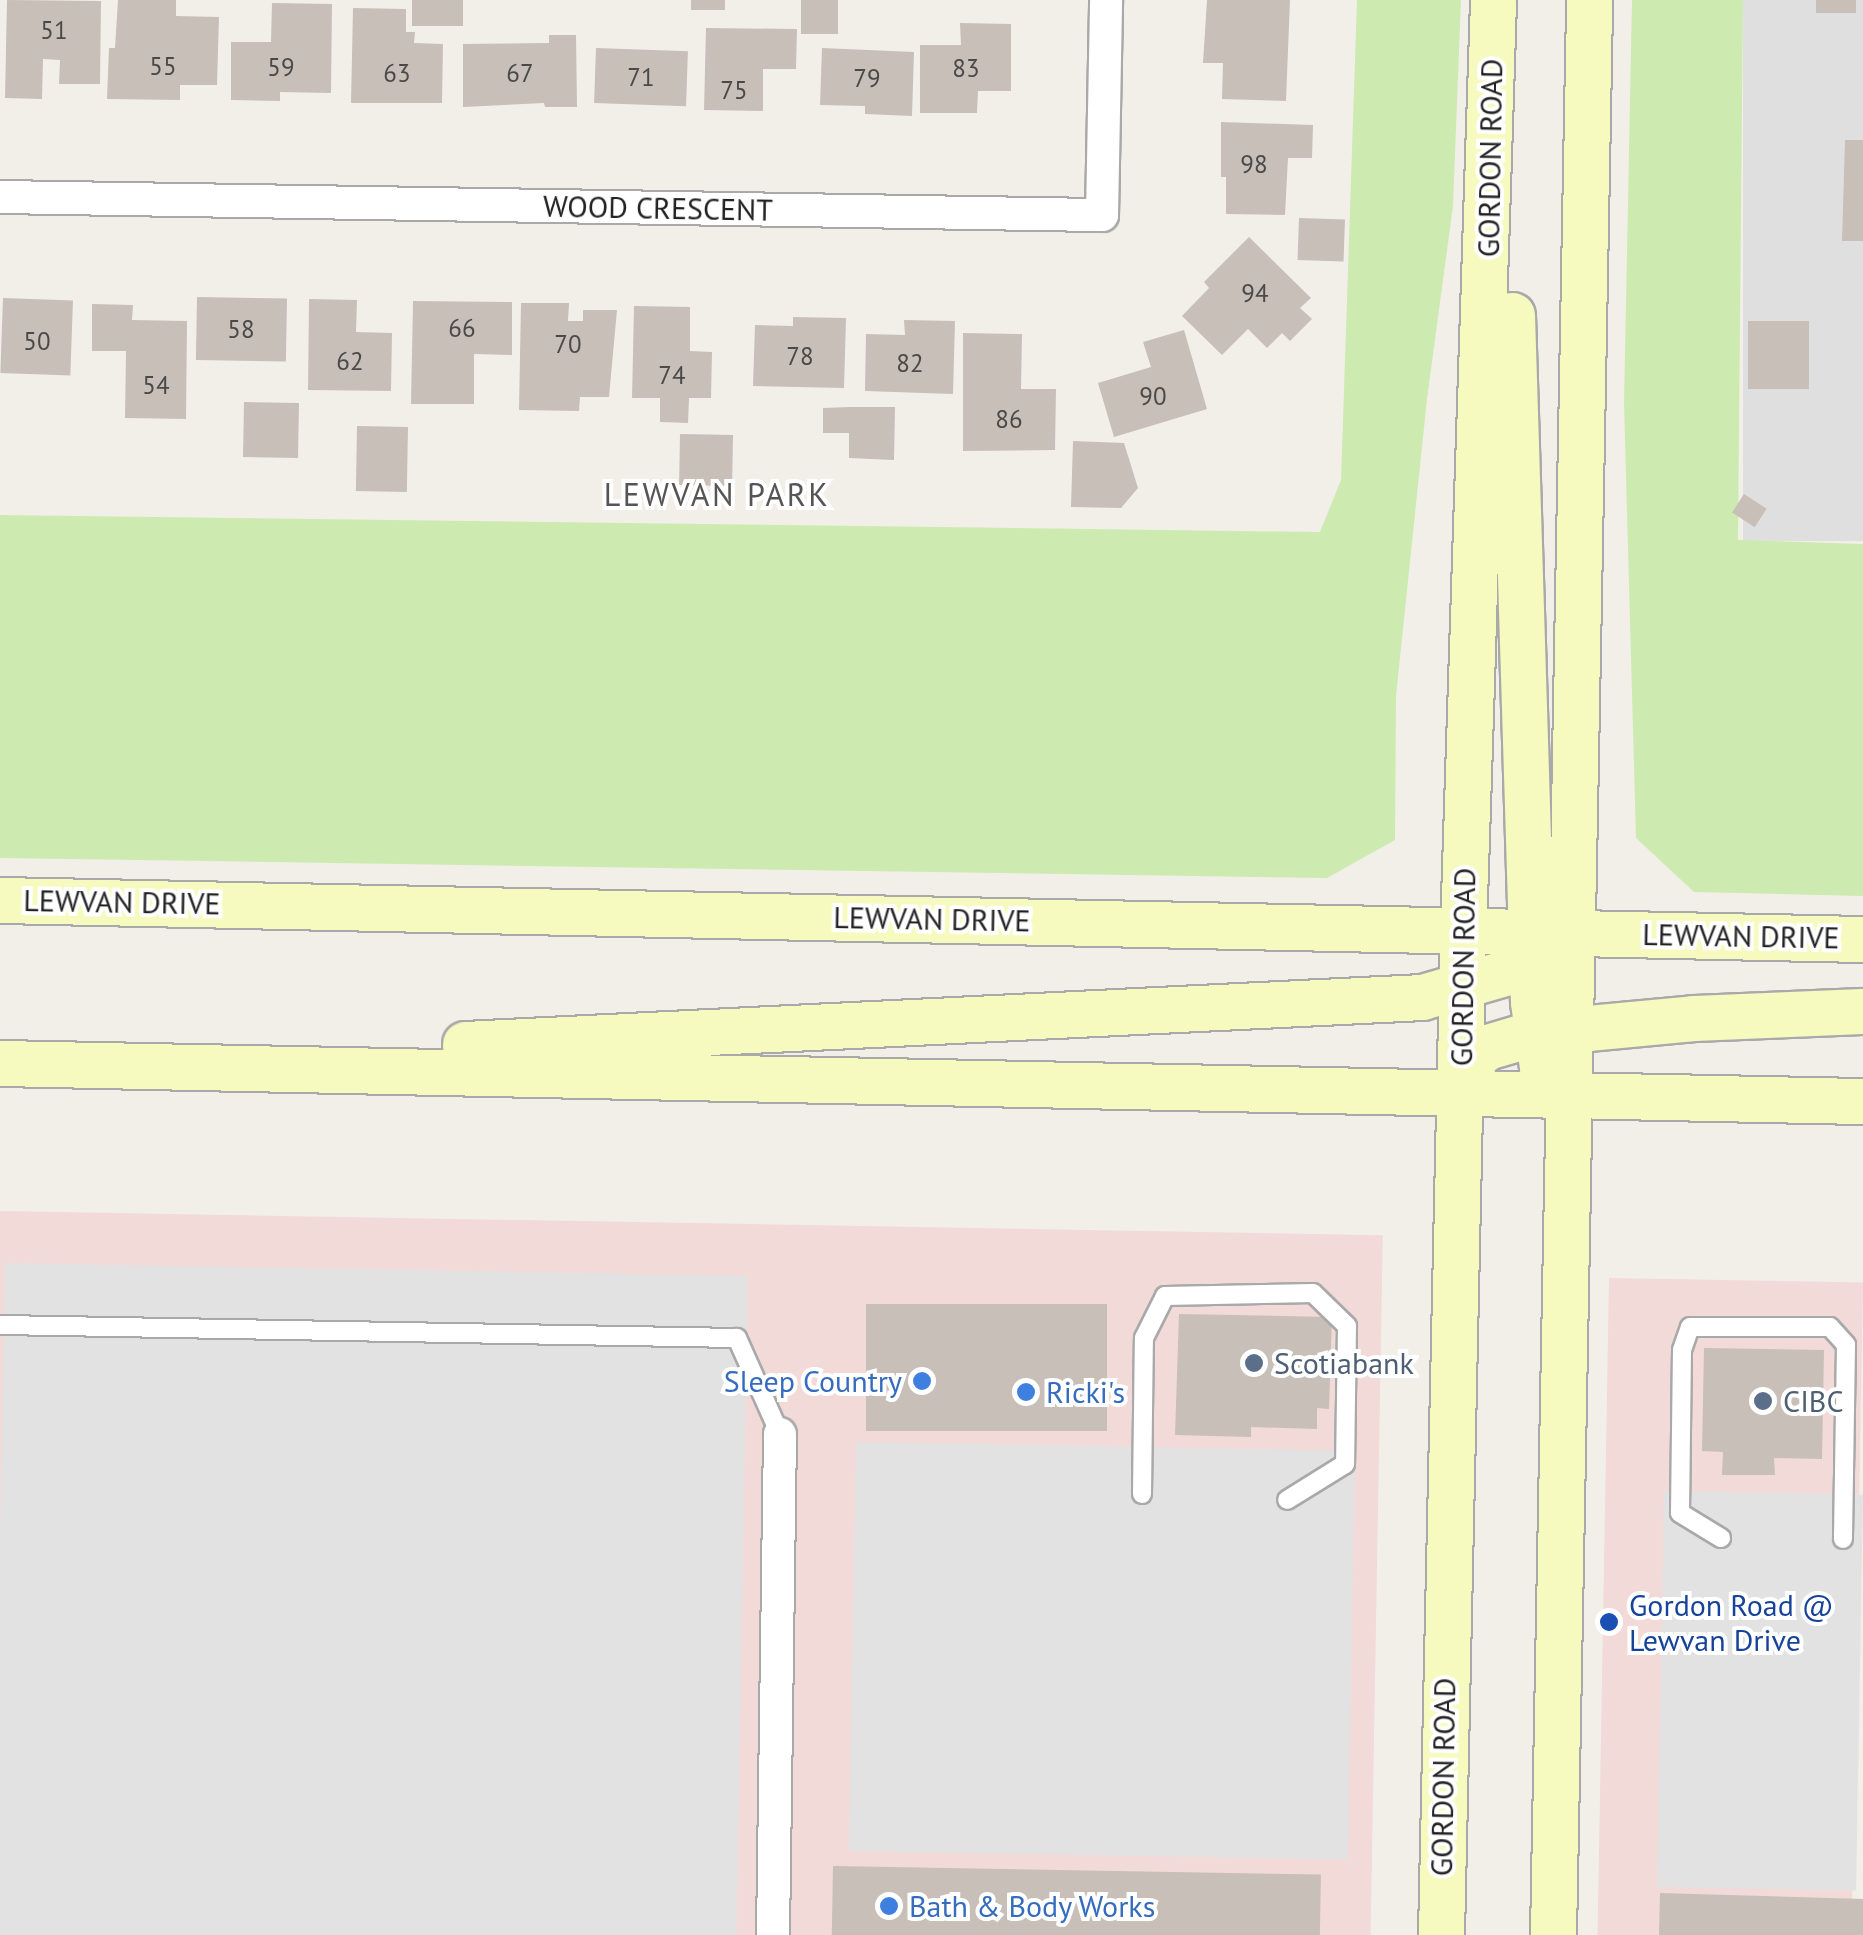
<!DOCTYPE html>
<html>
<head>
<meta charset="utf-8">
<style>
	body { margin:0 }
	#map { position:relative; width:1863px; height:1935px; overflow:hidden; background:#f2efe9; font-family:"PT Sans",sans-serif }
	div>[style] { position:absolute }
	.residential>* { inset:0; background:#e0dfdf; transform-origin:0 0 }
	.commercial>* { inset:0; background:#f2dad9; transform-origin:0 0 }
	.grass>* { inset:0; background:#cdebb0 }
	.parking>* { inset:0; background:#e2e2e2; transform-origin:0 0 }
	.building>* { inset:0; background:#c7bfb8; transform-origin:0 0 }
	.roads { filter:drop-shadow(2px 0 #a9a9a9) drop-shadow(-2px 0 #a9a9a9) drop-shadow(0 2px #a9a9a9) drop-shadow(0 -2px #a9a9a9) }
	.service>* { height:18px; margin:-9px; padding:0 9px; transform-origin:9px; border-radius:9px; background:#fff }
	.minor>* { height:32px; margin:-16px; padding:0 16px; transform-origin:16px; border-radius:16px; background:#fff }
	.secondary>* { height:45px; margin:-22.5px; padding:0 22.5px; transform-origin:22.5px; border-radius:22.5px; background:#f7fabf }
	.dots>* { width:28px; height:28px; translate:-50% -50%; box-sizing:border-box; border:5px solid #fff; border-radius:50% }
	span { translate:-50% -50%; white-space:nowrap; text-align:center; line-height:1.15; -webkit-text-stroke:8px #fff; paint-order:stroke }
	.number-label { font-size:25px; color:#4b4948 }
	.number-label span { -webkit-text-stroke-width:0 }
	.street-label { font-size:30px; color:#222 }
	.service-label { font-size:30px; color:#4e5e75 }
	.left { translate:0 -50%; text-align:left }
	.shop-label { font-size:30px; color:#366cbe }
	.right { translate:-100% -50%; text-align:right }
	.transit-label { font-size:30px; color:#164399 }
	.neighbourhood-label { font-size:32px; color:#555; letter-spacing:2.5px }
</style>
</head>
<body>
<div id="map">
	<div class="residential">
		<div style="left:1743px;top:0;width:120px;height:541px"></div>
	</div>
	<div class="commercial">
		<div style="left:0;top:1211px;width:1383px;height:724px;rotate:1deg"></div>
		<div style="left:1609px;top:1278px;width:254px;height:657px;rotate:1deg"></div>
	</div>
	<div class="grass">
		<div style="clip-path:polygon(1357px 0,1461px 0,1453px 206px,1427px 399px,1396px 696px,1395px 840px,1327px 878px,0 858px,0 515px,1320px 532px,1341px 480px)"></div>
		<div style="clip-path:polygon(1632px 0,1743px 0,1738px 540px,1863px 544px,1863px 896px,1694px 892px,1636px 838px,1624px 404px)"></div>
	</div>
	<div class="parking">
		<div style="left:5px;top:1263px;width:743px;height:672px;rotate:1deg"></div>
		<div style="left:856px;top:1442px;width:499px;height:409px;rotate:1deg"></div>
		<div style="left:1664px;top:1491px;width:199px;height:396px;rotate:1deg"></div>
	</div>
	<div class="building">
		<div style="clip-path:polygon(7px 0,101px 1px,100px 84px,59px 84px,60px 60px,43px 59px,42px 99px,5px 98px)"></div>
		<div style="clip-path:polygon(118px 0,176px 0,176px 16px,219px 17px,217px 85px,180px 85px,180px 100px,107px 99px,109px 48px,115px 48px)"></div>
		<div style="left:412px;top:0;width:51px;height:26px"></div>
		<div style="left:691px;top:0;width:34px;height:10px"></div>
		<div style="left:801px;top:0;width:37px;height:34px"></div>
		<div style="clip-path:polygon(1207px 0,1290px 0,1286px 101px,1222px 99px,1223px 63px,1203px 63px)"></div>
		<div style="left:1816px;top:0;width:40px;height:13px"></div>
		<div style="clip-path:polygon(272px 3px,332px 4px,331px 93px,280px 92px,280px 101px,231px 100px,231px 42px,271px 42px)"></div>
		<div style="clip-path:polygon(353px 8px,406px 9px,406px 32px,415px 32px,414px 43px,443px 44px,442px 103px,351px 103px)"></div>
		<div style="clip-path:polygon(960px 23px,1011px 24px,1011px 91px,978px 91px,977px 113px,920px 113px,920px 45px,961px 45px)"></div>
		<div style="clip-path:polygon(706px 28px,797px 29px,796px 69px,763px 69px,763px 111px,704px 110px)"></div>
		<div style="clip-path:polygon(549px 35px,576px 35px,577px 107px,545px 107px,544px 103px,463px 107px,463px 44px,549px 43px)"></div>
		<div style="left:596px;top:48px;width:92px;height:55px;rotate:2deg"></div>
		<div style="clip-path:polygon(822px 48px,914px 52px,912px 116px,865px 114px,865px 106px,820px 105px)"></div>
		<div style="clip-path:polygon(1221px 122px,1313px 125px,1312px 158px,1288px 158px,1285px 215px,1226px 214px,1226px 177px,1221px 177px)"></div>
		<div style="clip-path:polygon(1845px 140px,1863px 140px,1863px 241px,1842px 241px)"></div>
		<div style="left:1299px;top:218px;width:46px;height:42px;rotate:2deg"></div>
		<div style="clip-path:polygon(1249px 237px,1311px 298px,1300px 308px,1312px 319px,1290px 341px,1282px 333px,1267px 348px,1248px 329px,1222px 355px,1182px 316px,1209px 288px,1204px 282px)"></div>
		<div style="left:197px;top:297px;width:90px;height:63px;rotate:1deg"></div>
		<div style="left:3px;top:298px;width:70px;height:75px;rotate:2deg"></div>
		<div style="clip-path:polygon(309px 299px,357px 300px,356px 332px,392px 333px,391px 391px,308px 390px)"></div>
		<div style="clip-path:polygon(413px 301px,512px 302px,512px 355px,474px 354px,474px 404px,411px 404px)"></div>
		<div style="clip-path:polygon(521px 303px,569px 303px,568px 321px,583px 321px,583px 310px,617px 310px,609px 397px,580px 397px,579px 411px,519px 410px)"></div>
		<div style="clip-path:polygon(92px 304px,133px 305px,132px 320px,187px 321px,186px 419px,125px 418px,126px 351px,92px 351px)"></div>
		<div style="clip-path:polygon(634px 306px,690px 307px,690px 351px,712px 352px,711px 398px,689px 398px,688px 423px,660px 422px,660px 398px,632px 398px)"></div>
		<div style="clip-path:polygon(793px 317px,846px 318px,844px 388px,753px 386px,755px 325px,793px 326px)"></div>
		<div style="clip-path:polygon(904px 320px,955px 321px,953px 394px,865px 391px,866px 334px,905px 335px)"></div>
		<div style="left:1748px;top:321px;width:61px;height:68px"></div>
		<div style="clip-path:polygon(1184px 330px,1207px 409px,1114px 437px,1098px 383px,1151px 367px,1143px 342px)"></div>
		<div style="clip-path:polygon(963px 333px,1022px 334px,1021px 389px,1056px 389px,1055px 450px,963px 451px)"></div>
		<div style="left:244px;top:402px;width:55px;height:55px;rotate:1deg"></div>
		<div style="clip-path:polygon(849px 407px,895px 407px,894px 460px,849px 458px,849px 433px,823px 433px,823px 408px)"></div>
		<div style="left:357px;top:426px;width:51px;height:65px;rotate:1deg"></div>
		<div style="left:680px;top:434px;width:53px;height:51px;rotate:1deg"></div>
		<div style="clip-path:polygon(1073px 441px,1124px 443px,1138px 488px,1121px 508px,1071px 507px)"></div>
		<div style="left:1744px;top:494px;width:27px;height:22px;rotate:33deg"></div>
		<div style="left:866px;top:1304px;width:241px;height:127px"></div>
		<div style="clip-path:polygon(1179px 1314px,1332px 1317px,1329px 1409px,1317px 1408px,1317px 1429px,1251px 1427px,1251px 1437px,1175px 1435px)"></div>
		<div style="clip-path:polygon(1704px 1348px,1824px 1350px,1822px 1459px,1774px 1458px,1775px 1475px,1722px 1475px,1723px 1452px,1702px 1451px)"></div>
		<div style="left:833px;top:1866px;width:488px;height:69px;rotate:1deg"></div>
		<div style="clip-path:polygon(1660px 1893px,1863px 1899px,1863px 1935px,1659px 1935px)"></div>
	</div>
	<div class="roads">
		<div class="service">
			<div style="left:0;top:1325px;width:737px;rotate:1.01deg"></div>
			<div style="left:737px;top:1338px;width:105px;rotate:65.9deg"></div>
			<div style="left:1142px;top:1494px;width:156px;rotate:-89.3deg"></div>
			<div style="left:1144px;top:1338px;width:47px;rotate:-63.4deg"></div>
			<div style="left:1165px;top:1296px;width:148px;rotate:-1.2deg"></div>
			<div style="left:1313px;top:1293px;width:47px;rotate:44.1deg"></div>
			<div style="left:1347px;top:1326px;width:138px;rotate:90.8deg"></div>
			<div style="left:1345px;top:1464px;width:68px;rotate:148.2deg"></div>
			<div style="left:1721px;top:1538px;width:48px;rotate:-148.6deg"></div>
			<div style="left:1680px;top:1513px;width:163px;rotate:-89.3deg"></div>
			<div style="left:1682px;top:1350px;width:24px;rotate:-71deg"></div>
			<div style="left:1690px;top:1327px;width:140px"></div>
			<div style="left:1830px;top:1327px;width:24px;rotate:48deg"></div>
			<div style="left:1846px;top:1345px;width:194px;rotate:90.9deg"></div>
		</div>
		<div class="minor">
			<div style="left:0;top:197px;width:1102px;rotate:0.94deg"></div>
			<div style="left:1102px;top:215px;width:215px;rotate:-88.9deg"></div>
			<div style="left:773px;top:1935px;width:501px;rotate:-89.2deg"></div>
		</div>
		<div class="secondary">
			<div style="left:1512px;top:315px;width:687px;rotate:88.25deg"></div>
			<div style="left:1533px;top:1002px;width:66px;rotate:82.1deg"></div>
			<div style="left:1542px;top:1067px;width:20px;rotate:60deg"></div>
			<div style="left:1552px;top:1084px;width:18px;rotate:34deg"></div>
			<div style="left:0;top:900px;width:1863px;rotate:1.2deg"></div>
			<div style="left:465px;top:1044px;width:958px;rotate:-2.81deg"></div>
			<div style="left:1422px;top:997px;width:90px;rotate:-16.2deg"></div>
			<div style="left:1508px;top:972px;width:74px;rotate:-31.1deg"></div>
			<div style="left:0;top:1063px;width:1863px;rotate:1.17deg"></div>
			<div style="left:1460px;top:1092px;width:39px;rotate:-67deg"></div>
			<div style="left:1475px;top:1056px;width:15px;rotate:-37deg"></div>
			<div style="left:1487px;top:1047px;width:50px;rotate:-16.3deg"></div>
			<div style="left:1535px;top:1033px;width:159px;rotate:-5.4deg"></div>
			<div style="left:1693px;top:1018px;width:170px;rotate:-2.4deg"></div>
			<div style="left:1441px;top:1935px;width:1005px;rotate:-88.75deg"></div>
			<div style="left:1463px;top:930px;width:930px;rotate:-88.15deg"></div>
			<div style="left:1553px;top:1935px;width:1935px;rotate:-88.93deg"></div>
		</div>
	</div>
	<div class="dots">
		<div style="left:1254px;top:1363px;background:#5c6f8a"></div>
		<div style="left:922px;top:1381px;background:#3f7fe0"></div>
		<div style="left:1026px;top:1392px;background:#3f7fe0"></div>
		<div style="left:1763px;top:1401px;background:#5c6f8a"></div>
		<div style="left:1609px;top:1622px;background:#1a4fb4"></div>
		<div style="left:889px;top:1906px;background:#3f7fe0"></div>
	</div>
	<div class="number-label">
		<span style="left:54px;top:30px">51</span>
		<span style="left:163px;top:66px">55</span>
		<span style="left:281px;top:67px">59</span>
		<span style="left:966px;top:68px">83</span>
		<span style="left:397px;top:73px">63</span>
		<span style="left:520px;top:73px">67</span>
		<span style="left:641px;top:77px">71</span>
		<span style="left:867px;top:78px">79</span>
		<span style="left:734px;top:90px">75</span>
		<span style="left:1254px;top:164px">98</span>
		<span style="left:1255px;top:293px">94</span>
		<span style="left:462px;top:328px">66</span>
		<span style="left:241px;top:329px">58</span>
		<span style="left:37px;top:341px">50</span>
		<span style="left:568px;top:344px">70</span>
		<span style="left:800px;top:356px">78</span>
		<span style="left:350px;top:361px">62</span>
		<span style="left:910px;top:363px">82</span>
		<span style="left:672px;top:375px">74</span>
		<span style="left:156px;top:385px">54</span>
		<span style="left:1153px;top:396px">90</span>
		<span style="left:1009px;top:419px">86</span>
	</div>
	<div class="street-label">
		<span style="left:1490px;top:158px;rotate:-89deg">GORDON ROAD</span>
		<span style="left:658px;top:208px;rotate:1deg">WOOD CRESCENT</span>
		<span style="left:122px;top:902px;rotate:1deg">LEWVAN DRIVE</span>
		<span style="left:932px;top:919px;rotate:1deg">LEWVAN DRIVE</span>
		<span style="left:1741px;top:936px;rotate:1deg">LEWVAN DRIVE</span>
		<span style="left:1463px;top:967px;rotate:-89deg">GORDON ROAD</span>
		<span style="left:1443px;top:1777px;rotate:-89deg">GORDON ROAD</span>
	</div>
	<div class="service-label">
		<span class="left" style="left:1274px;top:1363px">Scotiabank</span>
		<span class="left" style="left:1783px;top:1401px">CIBC</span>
	</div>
	<div class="shop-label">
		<span class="right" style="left:902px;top:1381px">Sleep Country</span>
		<span class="left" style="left:1046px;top:1392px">Ricki's</span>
		<span class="left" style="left:909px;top:1906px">Bath &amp; Body Works</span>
	</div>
	<div class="transit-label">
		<span class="left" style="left:1629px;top:1622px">Gordon Road @<br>Lewvan Drive</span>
	</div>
	<div class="neighbourhood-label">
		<span style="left:717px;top:494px">LEWVAN PARK</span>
	</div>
</div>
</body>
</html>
